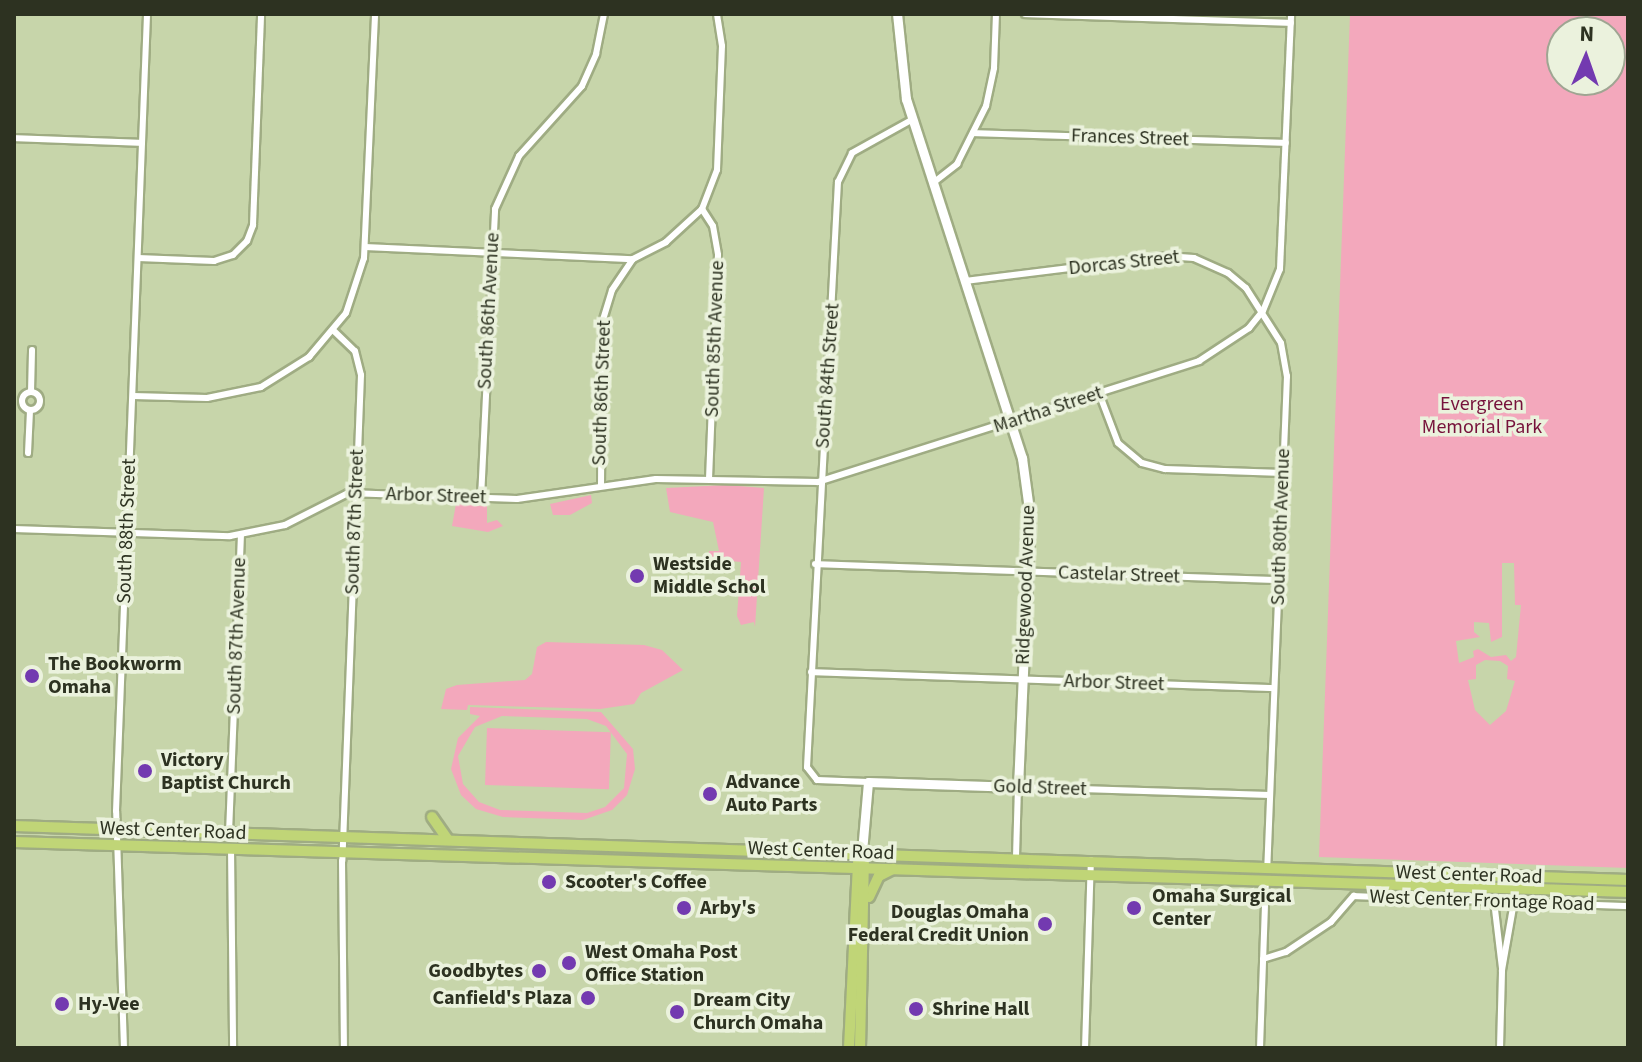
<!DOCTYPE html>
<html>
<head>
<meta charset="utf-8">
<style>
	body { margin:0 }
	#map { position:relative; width:1642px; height:1062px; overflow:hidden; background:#c7d5aa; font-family:"Source Sans 3",sans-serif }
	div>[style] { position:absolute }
	.green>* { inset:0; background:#f3a8bc; transform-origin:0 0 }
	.roads { filter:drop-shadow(2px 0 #9fac83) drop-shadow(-2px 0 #9fac83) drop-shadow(0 2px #9fac83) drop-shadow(0 -2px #9fac83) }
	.minor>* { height:6px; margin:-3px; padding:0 3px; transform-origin:3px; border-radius:3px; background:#fff }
	.minor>.ring { margin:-3px; padding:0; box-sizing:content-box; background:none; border:6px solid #fff; border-radius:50% }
	.secondary>* { height:9px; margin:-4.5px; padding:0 4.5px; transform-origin:4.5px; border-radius:4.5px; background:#fff }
	.primary>* { height:10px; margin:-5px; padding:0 5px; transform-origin:5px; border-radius:5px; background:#c0d577 }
	.dots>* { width:22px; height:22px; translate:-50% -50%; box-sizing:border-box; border:4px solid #ebf2dd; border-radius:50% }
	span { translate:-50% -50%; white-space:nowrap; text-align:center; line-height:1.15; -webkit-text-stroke:7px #ebf2dd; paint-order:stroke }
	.street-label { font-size:20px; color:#2d3221 }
	.park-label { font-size:20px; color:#76123b }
	.poi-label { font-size:20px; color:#2d3221; font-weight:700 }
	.left { translate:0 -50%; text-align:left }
	.right { translate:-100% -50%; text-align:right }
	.frame { position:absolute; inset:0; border:16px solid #2d3221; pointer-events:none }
	.north { position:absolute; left:1546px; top:16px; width:80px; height:80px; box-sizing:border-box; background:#ebf2dd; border:2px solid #9fa592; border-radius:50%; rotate:2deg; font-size:22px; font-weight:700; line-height:32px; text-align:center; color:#2d3221 }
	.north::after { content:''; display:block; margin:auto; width:28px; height:36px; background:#733ab0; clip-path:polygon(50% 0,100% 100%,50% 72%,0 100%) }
</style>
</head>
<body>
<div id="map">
	<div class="green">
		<div style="clip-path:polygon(evenodd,1350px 14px,1628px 14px,1628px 868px,1319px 857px,1350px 14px,1562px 32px,1610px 32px,1610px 80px,1562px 80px,1562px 32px,1350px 14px,1502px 563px,1514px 563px,1515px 605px,1521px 605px,1516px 657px,1511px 661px,1506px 655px,1491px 657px,1478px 649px,1473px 651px,1474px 657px,1459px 663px,1456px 641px,1480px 637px,1474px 632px,1474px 622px,1489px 623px,1491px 642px,1502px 637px,1502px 563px,1350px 14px,1485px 660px,1500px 661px,1508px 666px,1507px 679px,1515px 681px,1506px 711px,1490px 725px,1475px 710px,1468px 680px,1476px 679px,1476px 665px,1485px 660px)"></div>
		<div style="clip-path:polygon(726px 485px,764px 488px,755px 627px,754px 622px,741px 625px,737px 616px,741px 562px,708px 559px,709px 551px,719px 551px,713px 522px,670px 512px,666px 488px)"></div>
		<div style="clip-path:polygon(591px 495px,592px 503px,570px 515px,553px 515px,550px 504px)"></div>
		<div style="clip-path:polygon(456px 504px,487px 506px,487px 523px,497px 520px,503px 526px,488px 532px,452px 526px)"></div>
		<div style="clip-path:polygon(546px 642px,644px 645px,662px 650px,683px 670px,641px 693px,634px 704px,600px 709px,468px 705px,467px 710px,441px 709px,446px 689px,457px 685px,525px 680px,532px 674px,537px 647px)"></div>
		<div style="clip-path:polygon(evenodd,470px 707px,601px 712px,633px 749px,635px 769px,627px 795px,612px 810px,583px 820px,503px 817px,476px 809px,461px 795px,451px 769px,458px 738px,480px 716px,470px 714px,470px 707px,502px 716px,587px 719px,606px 726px,627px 754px,624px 788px,605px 807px,587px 813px,500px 810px,479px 802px,463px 784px,458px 756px,475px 727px,502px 716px)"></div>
		<div style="left:487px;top:728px;width:124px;height:57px;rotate:2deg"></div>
	</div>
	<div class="roads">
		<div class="minor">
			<div style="left:1025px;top:14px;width:266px;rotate:1.9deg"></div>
			<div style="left:973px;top:133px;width:313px;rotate:1.8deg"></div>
			<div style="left:14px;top:138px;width:128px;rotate:2.2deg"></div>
			<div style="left:933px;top:183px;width:31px;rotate:-38deg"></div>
			<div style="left:957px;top:164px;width:65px;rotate:-63.4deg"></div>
			<div style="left:986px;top:106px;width:39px;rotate:-78deg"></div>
			<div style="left:994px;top:68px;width:54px;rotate:-87.9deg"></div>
			<div style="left:702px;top:209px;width:20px;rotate:57deg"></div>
			<div style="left:713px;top:226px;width:29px;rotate:80deg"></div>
			<div style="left:718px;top:255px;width:224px;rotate:92.3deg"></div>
			<div style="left:365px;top:247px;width:268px;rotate:2.6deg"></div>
			<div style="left:633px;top:259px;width:37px;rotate:-27deg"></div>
			<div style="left:666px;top:242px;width:49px;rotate:-42.5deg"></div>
			<div style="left:702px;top:209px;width:42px;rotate:-69deg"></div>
			<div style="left:717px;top:170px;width:124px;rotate:-87.7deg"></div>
			<div style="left:722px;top:46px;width:32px;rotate:-99deg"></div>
			<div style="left:138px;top:258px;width:76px;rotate:2.3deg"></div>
			<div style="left:214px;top:261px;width:20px;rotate:-18deg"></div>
			<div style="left:233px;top:255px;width:20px;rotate:-45deg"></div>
			<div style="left:247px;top:241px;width:17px;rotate:-69deg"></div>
			<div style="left:253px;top:225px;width:211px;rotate:-87.8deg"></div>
			<div style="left:965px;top:281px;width:203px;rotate:-7.1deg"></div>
			<div style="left:1166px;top:256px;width:28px;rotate:4deg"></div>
			<div style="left:1194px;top:258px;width:37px;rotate:24deg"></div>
			<div style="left:1228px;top:273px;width:23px;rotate:40deg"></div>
			<div style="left:1246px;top:288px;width:65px;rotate:57.5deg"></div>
			<div style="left:1281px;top:343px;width:34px;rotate:80deg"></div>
			<div style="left:1287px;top:376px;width:493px;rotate:92.3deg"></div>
			<div style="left:334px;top:331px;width:29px;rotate:44deg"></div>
			<div style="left:355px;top:351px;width:25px;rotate:76deg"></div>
			<div style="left:361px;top:375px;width:486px;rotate:92.2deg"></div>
			<div style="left:342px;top:861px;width:187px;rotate:89.4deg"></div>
			<div class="ring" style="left:22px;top:392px;width:12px;height:12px"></div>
			<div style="left:31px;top:392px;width:42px;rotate:-88.6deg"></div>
			<div style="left:1099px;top:393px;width:53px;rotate:69.2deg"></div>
			<div style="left:1118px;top:443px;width:31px;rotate:40deg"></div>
			<div style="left:1142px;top:463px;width:24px;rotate:15deg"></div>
			<div style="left:1165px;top:469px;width:118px;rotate:1.9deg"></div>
			<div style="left:133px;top:396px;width:74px;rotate:1.5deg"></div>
			<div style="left:207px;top:398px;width:55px;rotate:-11.5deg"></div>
			<div style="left:261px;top:387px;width:57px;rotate:-32deg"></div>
			<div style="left:309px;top:357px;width:57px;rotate:-49.9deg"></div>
			<div style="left:346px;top:313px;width:58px;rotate:-71.9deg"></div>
			<div style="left:364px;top:258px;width:244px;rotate:-87.4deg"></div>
			<div style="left:28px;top:453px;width:42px;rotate:-87.3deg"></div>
			<div style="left:601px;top:486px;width:163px;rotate:-89.6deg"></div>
			<div style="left:602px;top:323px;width:34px;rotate:-73deg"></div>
			<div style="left:612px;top:290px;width:37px;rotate:-56deg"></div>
			<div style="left:481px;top:498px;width:289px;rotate:-87.2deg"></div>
			<div style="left:495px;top:209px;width:58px;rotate:-65.6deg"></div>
			<div style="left:519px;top:156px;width:94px;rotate:-48deg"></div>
			<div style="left:582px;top:86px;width:35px;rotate:-66deg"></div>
			<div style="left:596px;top:54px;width:41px;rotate:-78.7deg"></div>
			<div style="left:14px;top:529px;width:216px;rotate:1.9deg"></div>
			<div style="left:230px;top:536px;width:56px;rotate:-11.3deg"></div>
			<div style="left:285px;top:525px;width:71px;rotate:-26.9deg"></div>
			<div style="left:348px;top:493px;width:169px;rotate:2deg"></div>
			<div style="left:517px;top:499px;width:140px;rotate:-8.2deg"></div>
			<div style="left:656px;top:479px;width:162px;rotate:1.1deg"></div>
			<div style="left:818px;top:482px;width:400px;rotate:-17.6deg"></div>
			<div style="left:1199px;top:361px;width:60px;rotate:-33.4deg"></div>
			<div style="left:1249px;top:328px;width:22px;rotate:-51deg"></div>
			<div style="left:1263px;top:311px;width:45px;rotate:-68deg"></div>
			<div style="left:1280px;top:269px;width:255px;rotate:-87.5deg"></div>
			<div style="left:815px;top:564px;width:464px;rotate:2deg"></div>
			<div style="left:811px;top:672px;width:463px;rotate:2deg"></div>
			<div style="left:868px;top:782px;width:51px;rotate:-177.8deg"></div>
			<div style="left:817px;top:780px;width:16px;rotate:-128deg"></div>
			<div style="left:807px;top:767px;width:586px;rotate:-86.97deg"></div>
			<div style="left:838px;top:182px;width:32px;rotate:-64deg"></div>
			<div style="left:852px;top:153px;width:70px;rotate:-29.1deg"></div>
			<div style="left:229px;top:833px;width:298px;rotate:-87.7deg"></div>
			<div style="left:231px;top:847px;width:201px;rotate:89.4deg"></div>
			<div style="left:1016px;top:857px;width:70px;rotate:-88.4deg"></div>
			<div style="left:1018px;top:787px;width:252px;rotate:1.8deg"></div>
			<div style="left:1494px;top:901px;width:67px;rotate:83.2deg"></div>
			<div style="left:1263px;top:959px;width:24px;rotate:-17deg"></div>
			<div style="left:1286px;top:952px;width:54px;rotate:-33.7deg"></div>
			<div style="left:1331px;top:922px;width:35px;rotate:-49deg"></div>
			<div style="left:1354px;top:896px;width:274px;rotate:2.1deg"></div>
			<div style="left:124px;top:1048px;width:237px;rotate:-91.9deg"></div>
			<div style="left:116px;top:811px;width:798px;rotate:-87.77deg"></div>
			<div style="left:1085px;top:1048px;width:188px;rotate:-88.2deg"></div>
			<div style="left:1260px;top:1048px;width:168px;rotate:-88deg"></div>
			<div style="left:1500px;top:1048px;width:78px;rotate:-88.5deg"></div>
			<div style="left:1502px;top:970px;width:69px;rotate:-80deg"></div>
		</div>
		<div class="secondary">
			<div style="left:862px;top:852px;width:70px;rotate:-85.1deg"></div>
			<div style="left:868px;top:782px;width:150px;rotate:1.9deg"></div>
			<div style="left:1018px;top:787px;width:270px;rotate:-87.5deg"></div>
			<div style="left:1030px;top:517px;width:60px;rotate:-97.7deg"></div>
			<div style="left:1022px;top:458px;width:377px;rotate:-107.9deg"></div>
			<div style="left:906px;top:99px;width:85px;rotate:-96deg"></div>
		</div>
		<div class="primary">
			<div style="left:432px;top:817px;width:28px;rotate:55deg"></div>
			<div style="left:14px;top:826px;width:1615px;rotate:1.92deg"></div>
			<div style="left:14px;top:842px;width:1615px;rotate:1.77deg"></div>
			<div style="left:869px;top:897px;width:23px;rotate:-65deg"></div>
			<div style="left:879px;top:876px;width:16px;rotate:-27deg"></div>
			<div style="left:849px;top:1048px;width:187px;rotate:-87.2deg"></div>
			<div style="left:860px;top:1048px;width:186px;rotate:-88.8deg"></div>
		</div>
	</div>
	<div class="dots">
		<div style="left:637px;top:576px;background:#733ab0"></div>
		<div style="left:32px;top:676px;background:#733ab0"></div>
		<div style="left:145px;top:771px;background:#733ab0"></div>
		<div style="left:710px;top:794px;background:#733ab0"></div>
		<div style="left:549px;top:882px;background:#733ab0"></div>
		<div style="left:684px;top:908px;background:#733ab0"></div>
		<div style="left:1134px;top:908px;background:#733ab0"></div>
		<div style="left:1045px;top:924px;background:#733ab0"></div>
		<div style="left:569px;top:963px;background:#733ab0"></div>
		<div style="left:539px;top:971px;background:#733ab0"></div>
		<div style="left:588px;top:998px;background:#733ab0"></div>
		<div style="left:62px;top:1004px;background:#733ab0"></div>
		<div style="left:916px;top:1009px;background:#733ab0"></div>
		<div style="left:677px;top:1012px;background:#733ab0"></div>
	</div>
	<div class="street-label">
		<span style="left:1130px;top:138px;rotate:2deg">Frances Street</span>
		<span style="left:1124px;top:263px;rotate:-6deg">Dorcas Street</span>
		<span style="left:489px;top:311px;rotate:-87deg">South 86th Avenue</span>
		<span style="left:715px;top:339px;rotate:-88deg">South 85th Avenue</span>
		<span style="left:828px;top:376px;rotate:-86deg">South 84th Street</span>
		<span style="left:602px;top:393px;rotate:-88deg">South 86th Street</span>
		<span style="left:1048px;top:410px;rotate:-18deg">Martha Street</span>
		<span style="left:436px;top:496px;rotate:2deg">Arbor Street</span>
		<span style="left:355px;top:522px;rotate:-88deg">South 87th Street</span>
		<span style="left:1281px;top:527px;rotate:-88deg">South 80th Avenue</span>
		<span style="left:127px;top:531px;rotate:-88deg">South 88th Street</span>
		<span style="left:1119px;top:575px;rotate:2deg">Castelar Street</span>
		<span style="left:1026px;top:585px;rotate:-88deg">Ridgewood Avenue</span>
		<span style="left:237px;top:636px;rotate:-88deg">South 87th Avenue</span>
		<span style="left:1114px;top:683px;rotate:2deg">Arbor Street</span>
		<span style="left:1040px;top:788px;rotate:2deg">Gold Street</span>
		<span style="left:173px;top:831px;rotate:2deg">West Center Road</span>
		<span style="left:821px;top:851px;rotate:2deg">West Center Road</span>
		<span style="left:1469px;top:875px;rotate:2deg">West Center Road</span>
		<span style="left:1482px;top:901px;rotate:2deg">West Center Frontage Road</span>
	</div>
	<div class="park-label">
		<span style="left:1482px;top:416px">Evergreen<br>Memorial Park</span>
	</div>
	<div class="poi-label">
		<span class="left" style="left:653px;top:576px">Westside<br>Middle Schol</span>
		<span class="left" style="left:48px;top:676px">The Bookworm<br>Omaha</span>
		<span class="left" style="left:161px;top:772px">Victory<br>Baptist Church</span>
		<span class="left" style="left:726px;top:794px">Advance<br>Auto Parts</span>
		<span class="left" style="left:565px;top:882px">Scooter's Coffee</span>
		<span class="left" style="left:1152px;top:908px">Omaha Surgical<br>Center</span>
		<span class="left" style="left:700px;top:908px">Arby's</span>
		<span class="right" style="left:1029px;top:924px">Douglas Omaha<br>Federal Credit Union</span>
		<span class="left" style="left:585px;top:964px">West Omaha Post<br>Office Station</span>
		<span class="right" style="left:523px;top:971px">Goodbytes</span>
		<span class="right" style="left:572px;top:998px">Canfield's Plaza</span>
		<span class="left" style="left:693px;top:1012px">Dream City<br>Church Omaha</span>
		<span class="left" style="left:78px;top:1004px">Hy-Vee</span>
		<span class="left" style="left:932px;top:1009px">Shrine Hall</span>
	</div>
	<div class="frame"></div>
	<div class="north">N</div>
</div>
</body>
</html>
